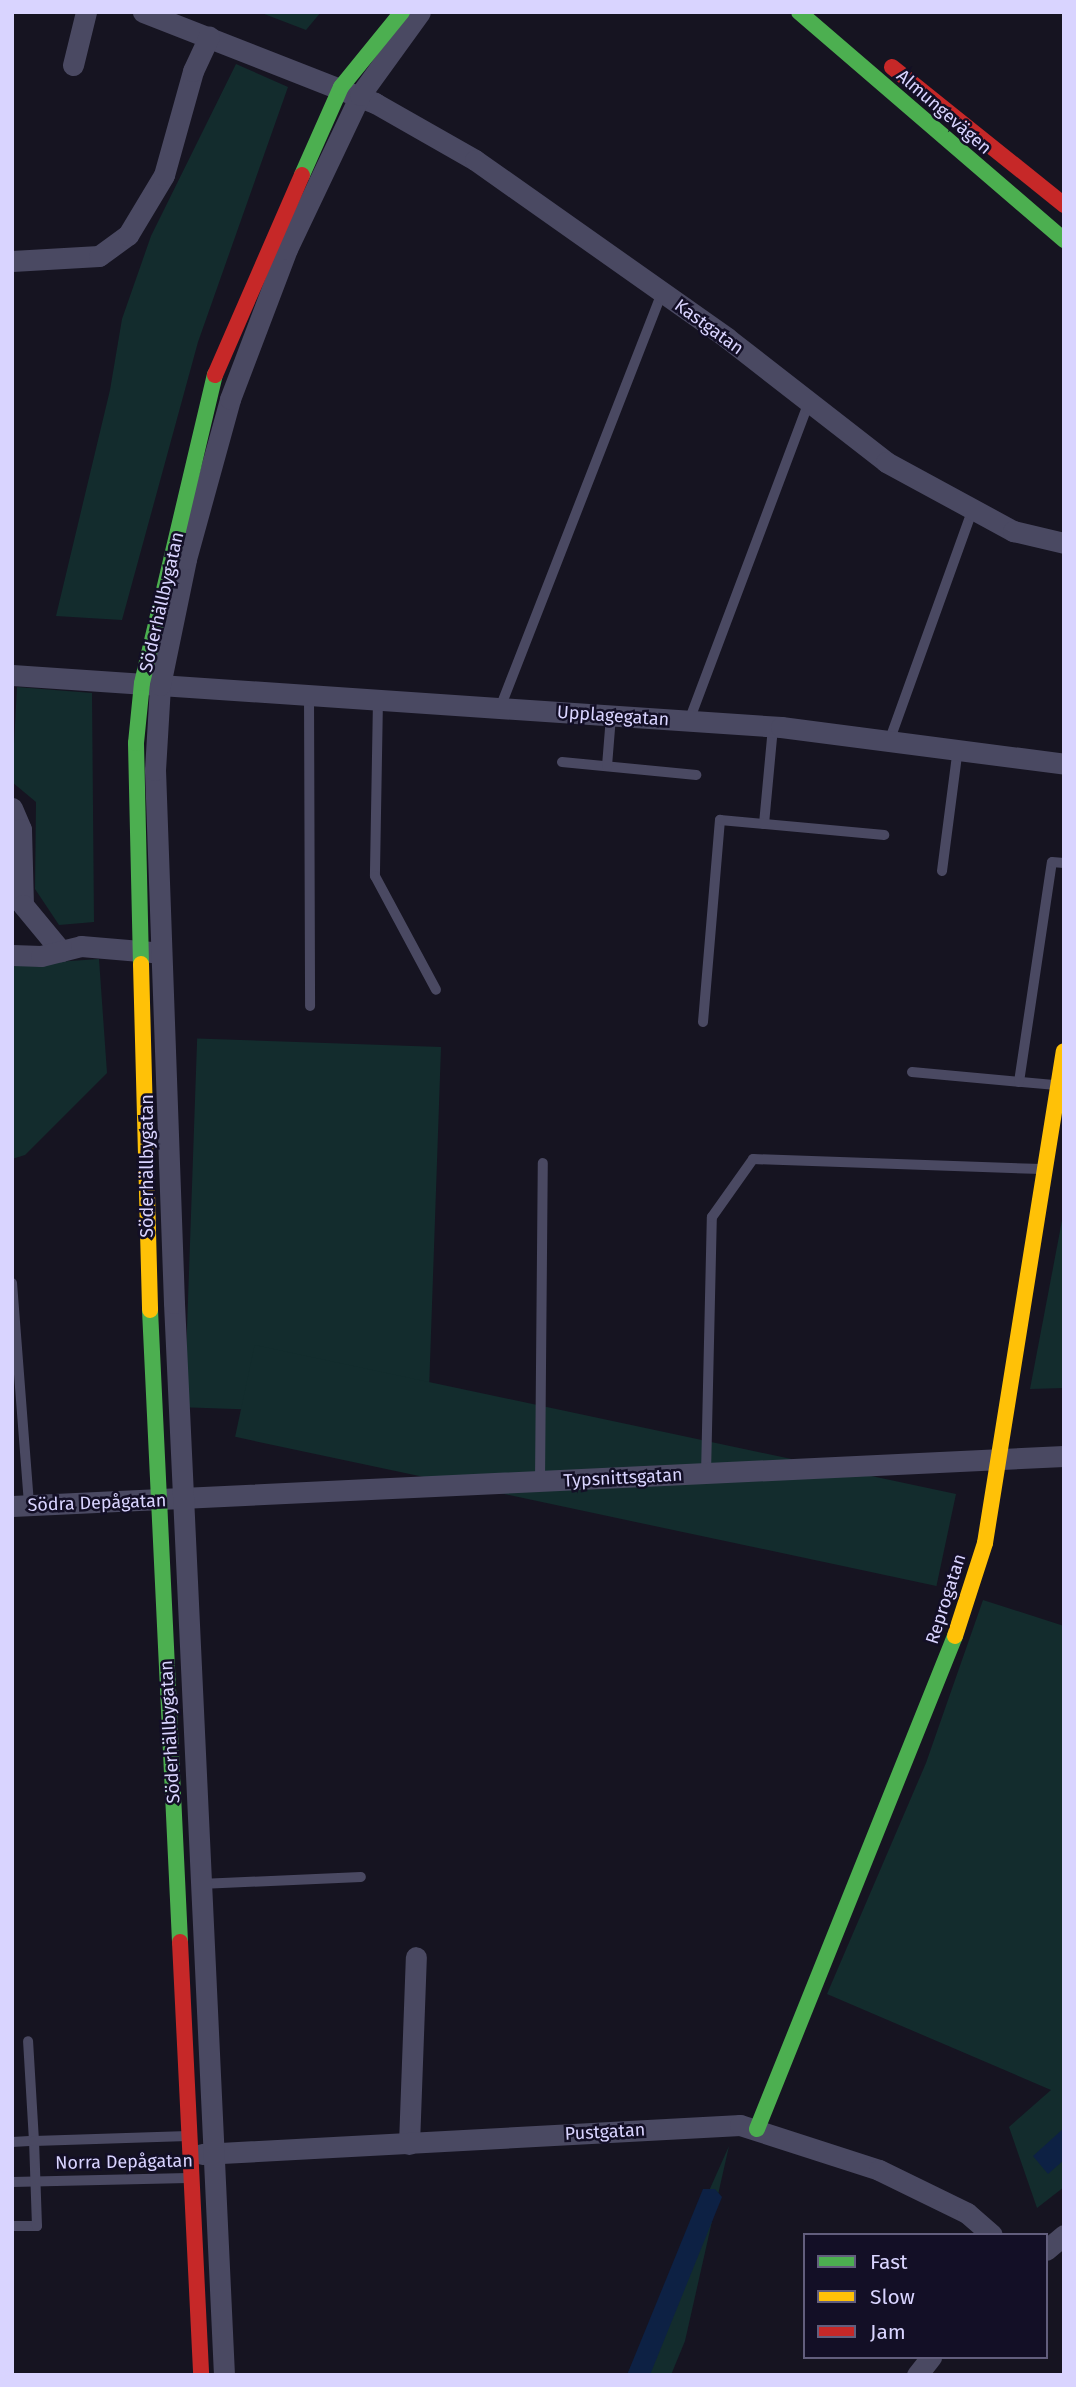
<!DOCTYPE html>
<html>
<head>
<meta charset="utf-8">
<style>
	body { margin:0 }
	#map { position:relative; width:1076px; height:2387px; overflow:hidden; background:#161421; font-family:"Fira Sans",sans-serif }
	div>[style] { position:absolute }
	.green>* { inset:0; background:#132c2d; transform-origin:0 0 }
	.water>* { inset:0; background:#0d2144 }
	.lane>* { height:10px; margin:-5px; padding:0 5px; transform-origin:5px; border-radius:5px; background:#4a4962 }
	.street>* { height:21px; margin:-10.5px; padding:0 10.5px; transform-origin:10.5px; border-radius:10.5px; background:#4a4962 }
	.fast>* { height:16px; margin:-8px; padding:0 8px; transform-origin:8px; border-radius:8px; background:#4caf50 }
	.slow>* { height:16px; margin:-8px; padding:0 8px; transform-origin:8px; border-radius:8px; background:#ffc107 }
	.jam>* { height:16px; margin:-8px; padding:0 8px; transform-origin:8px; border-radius:8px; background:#c62828 }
	span { translate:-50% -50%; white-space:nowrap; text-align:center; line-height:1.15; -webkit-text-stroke:5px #130f26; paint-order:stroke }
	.street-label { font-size:18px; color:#d9d4ff }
	.frame { position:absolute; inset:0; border:14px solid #d9d4ff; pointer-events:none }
	.legend { position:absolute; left:803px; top:2233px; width:245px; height:126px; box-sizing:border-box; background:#130f26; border:2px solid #625e7d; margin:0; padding:9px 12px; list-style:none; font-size:21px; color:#d9d4ff }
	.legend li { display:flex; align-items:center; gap:14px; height:35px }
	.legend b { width:35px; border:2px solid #625e7d }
</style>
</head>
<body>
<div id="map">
	<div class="green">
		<div style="clip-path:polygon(259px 12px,321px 12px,306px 30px)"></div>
		<div style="clip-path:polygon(236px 64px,288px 87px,198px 342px,122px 620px,56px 616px,110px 390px,122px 319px,151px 236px)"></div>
		<div style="clip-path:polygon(17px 687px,92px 693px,94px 922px,59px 925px,35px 889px,36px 802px,12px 782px)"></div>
		<div style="clip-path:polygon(99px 959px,107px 1073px,25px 1155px,12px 1159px,12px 965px)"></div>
		<div style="left:441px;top:1047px;width:369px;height:244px;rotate:92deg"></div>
		<div style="clip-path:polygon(1064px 1210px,1064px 1388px,1030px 1389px)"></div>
		<div style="left:956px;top:1494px;width:94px;height:717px;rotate:102deg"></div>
		<div style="clip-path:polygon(983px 1600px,1064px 1626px,1064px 2187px,1037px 2208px,1009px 2127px,1051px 2090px,827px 1994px,926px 1763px)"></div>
		<div style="clip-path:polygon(729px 2146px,685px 2341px,671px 2375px,627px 2375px)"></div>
	</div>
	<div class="water">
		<div style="clip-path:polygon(1064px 2128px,1064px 2160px,1048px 2174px,1033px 2156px)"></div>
		<div style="clip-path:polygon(703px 2189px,715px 2189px,722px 2197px,650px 2375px,627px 2375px)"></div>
	</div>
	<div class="lane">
		<div style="left:309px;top:695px;width:311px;rotate:89.8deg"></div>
		<div style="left:378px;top:699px;width:177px;rotate:91deg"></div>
		<div style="left:375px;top:876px;width:129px;rotate:61.8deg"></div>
		<div style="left:500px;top:708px;width:446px;rotate:-68.7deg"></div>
		<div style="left:689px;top:721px;width:342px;rotate:-69.4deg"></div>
		<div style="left:890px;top:739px;width:245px;rotate:-70.2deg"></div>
		<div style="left:562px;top:762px;width:135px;rotate:5.5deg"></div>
		<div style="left:607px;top:766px;width:50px;rotate:-85.4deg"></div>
		<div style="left:764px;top:824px;width:97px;rotate:-84.7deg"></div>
		<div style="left:942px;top:871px;width:125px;rotate:-82.6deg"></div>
		<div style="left:703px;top:1022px;width:203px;rotate:-85.2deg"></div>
		<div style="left:720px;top:820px;width:165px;rotate:5.2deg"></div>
		<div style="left:912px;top:1072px;width:145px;rotate:5.2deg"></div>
		<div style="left:1019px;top:1082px;width:222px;rotate:-81.5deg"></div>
		<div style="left:1052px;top:862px;width:12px;rotate:5deg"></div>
		<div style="left:12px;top:1283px;width:224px;rotate:85.6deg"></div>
		<div style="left:706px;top:1474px;width:257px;rotate:-88.7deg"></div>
		<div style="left:712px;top:1217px;width:71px;rotate:-54.7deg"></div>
		<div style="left:753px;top:1159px;width:289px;rotate:2deg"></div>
		<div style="left:540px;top:1482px;width:319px;rotate:-89.5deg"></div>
		<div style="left:200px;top:1884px;width:161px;rotate:-2.5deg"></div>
		<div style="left:12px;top:2142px;width:22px;rotate:-3deg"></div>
		<div style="left:34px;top:2141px;width:100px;rotate:-93.4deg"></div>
		<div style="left:12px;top:2182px;width:176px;rotate:-1.3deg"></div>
		<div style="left:12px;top:2226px;width:25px"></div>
		<div style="left:37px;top:2226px;width:85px;rotate:-92deg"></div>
		<div style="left:34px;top:2141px;width:154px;rotate:-1.9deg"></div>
	</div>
	<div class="street">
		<div style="left:143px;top:12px;width:249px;rotate:21.4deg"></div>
		<div style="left:375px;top:103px;width:115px;rotate:29.7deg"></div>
		<div style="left:475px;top:160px;width:309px;rotate:35.2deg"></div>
		<div style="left:727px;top:338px;width:202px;rotate:37.9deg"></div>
		<div style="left:886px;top:462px;width:145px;rotate:28.5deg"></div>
		<div style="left:1013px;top:531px;width:52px;rotate:13.2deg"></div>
		<div style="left:73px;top:65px;width:55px;rotate:-76.2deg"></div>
		<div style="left:12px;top:261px;width:87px;rotate:-3.3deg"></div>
		<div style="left:99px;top:256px;width:36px;rotate:-36deg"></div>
		<div style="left:128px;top:235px;width:70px;rotate:-59deg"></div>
		<div style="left:164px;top:175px;width:108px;rotate:-74.4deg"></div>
		<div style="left:193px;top:71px;width:38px;rotate:-65deg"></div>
		<div style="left:12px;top:675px;width:771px;rotate:3.87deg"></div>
		<div style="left:781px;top:727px;width:285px;rotate:7.4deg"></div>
		<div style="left:12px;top:808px;width:23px;rotate:67deg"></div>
		<div style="left:21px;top:829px;width:76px;rotate:88.5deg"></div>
		<div style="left:23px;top:905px;width:60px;rotate:50.4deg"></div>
		<div style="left:12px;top:955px;width:29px;rotate:2deg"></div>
		<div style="left:41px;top:956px;width:41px;rotate:-14deg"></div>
		<div style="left:81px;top:946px;width:71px;rotate:4.8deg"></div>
		<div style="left:12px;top:1506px;width:1053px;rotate:-2.72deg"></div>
		<div style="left:409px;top:2144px;width:187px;rotate:-87.9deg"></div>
		<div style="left:202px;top:2154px;width:539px;rotate:-3.09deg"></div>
		<div style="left:740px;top:2125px;width:146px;rotate:17.9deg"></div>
		<div style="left:879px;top:2170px;width:98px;rotate:26deg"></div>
		<div style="left:967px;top:2213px;width:33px;rotate:41deg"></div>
		<div style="left:1046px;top:2250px;width:23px;rotate:-40deg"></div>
		<div style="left:224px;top:2375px;width:1073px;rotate:-92.67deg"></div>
		<div style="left:174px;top:1303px;width:533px;rotate:-92.04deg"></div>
		<div style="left:155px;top:770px;width:85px;rotate:-86.6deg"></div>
		<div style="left:160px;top:685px;width:129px;rotate:-78.3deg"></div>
		<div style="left:186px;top:559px;width:166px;rotate:-74.6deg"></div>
		<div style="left:230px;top:399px;width:160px;rotate:-69.2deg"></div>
		<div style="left:287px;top:249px;width:170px;rotate:-64.6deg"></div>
		<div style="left:360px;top:95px;width:102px;rotate:-54.1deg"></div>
		<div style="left:917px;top:2375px;width:23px;rotate:-52deg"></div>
	</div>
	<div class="fast">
		<div style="left:799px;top:12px;width:350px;rotate:40.7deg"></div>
		<div style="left:302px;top:175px;width:96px;rotate:-66.1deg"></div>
		<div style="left:341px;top:87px;width:97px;rotate:-50.9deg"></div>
		<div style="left:141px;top:964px;width:221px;rotate:-91.3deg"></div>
		<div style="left:136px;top:743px;width:60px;rotate:-84.3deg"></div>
		<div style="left:142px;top:683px;width:317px;rotate:-76.7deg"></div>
		<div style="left:150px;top:1310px;width:633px;rotate:87.28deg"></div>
		<div style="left:757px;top:2129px;width:531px;rotate:-68.12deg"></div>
	</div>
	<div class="slow">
		<div style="left:141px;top:964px;width:346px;rotate:88.5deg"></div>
		<div style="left:955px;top:1636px;width:98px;rotate:-72.1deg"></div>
		<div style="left:985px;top:1543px;width:498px;rotate:-80.9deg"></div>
	</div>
	<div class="jam">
		<div style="left:892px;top:67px;width:221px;rotate:38.7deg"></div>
		<div style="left:215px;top:375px;width:218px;rotate:-66.5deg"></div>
		<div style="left:180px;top:1942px;width:434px;rotate:87.2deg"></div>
	</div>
	<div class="street-label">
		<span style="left:944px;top:112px;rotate:41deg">Almungevägen</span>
		<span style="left:709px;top:327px;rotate:36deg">Kastgatan</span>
		<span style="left:162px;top:602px;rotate:-77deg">Söderhällbygatan</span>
		<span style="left:613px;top:716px;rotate:4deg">Upplagegatan</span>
		<span style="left:147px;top:1166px;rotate:-90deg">Söderhällbygatan</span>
		<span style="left:623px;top:1478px;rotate:-3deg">Typsnittsgatan</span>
		<span style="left:97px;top:1503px;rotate:-2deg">Södra Depågatan</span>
		<span style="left:946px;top:1599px;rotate:-72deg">Reprogatan</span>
		<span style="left:170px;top:1732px;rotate:-93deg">Söderhällbygatan</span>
		<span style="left:605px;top:2132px;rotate:-3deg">Pustgatan</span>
		<span style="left:124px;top:2162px;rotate:-1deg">Norra Depågatan</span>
	</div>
	<div class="frame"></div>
	<ul class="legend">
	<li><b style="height:9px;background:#4caf50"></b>Fast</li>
	<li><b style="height:9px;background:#ffc107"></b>Slow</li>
	<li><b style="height:9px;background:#c62828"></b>Jam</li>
	</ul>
</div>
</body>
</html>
